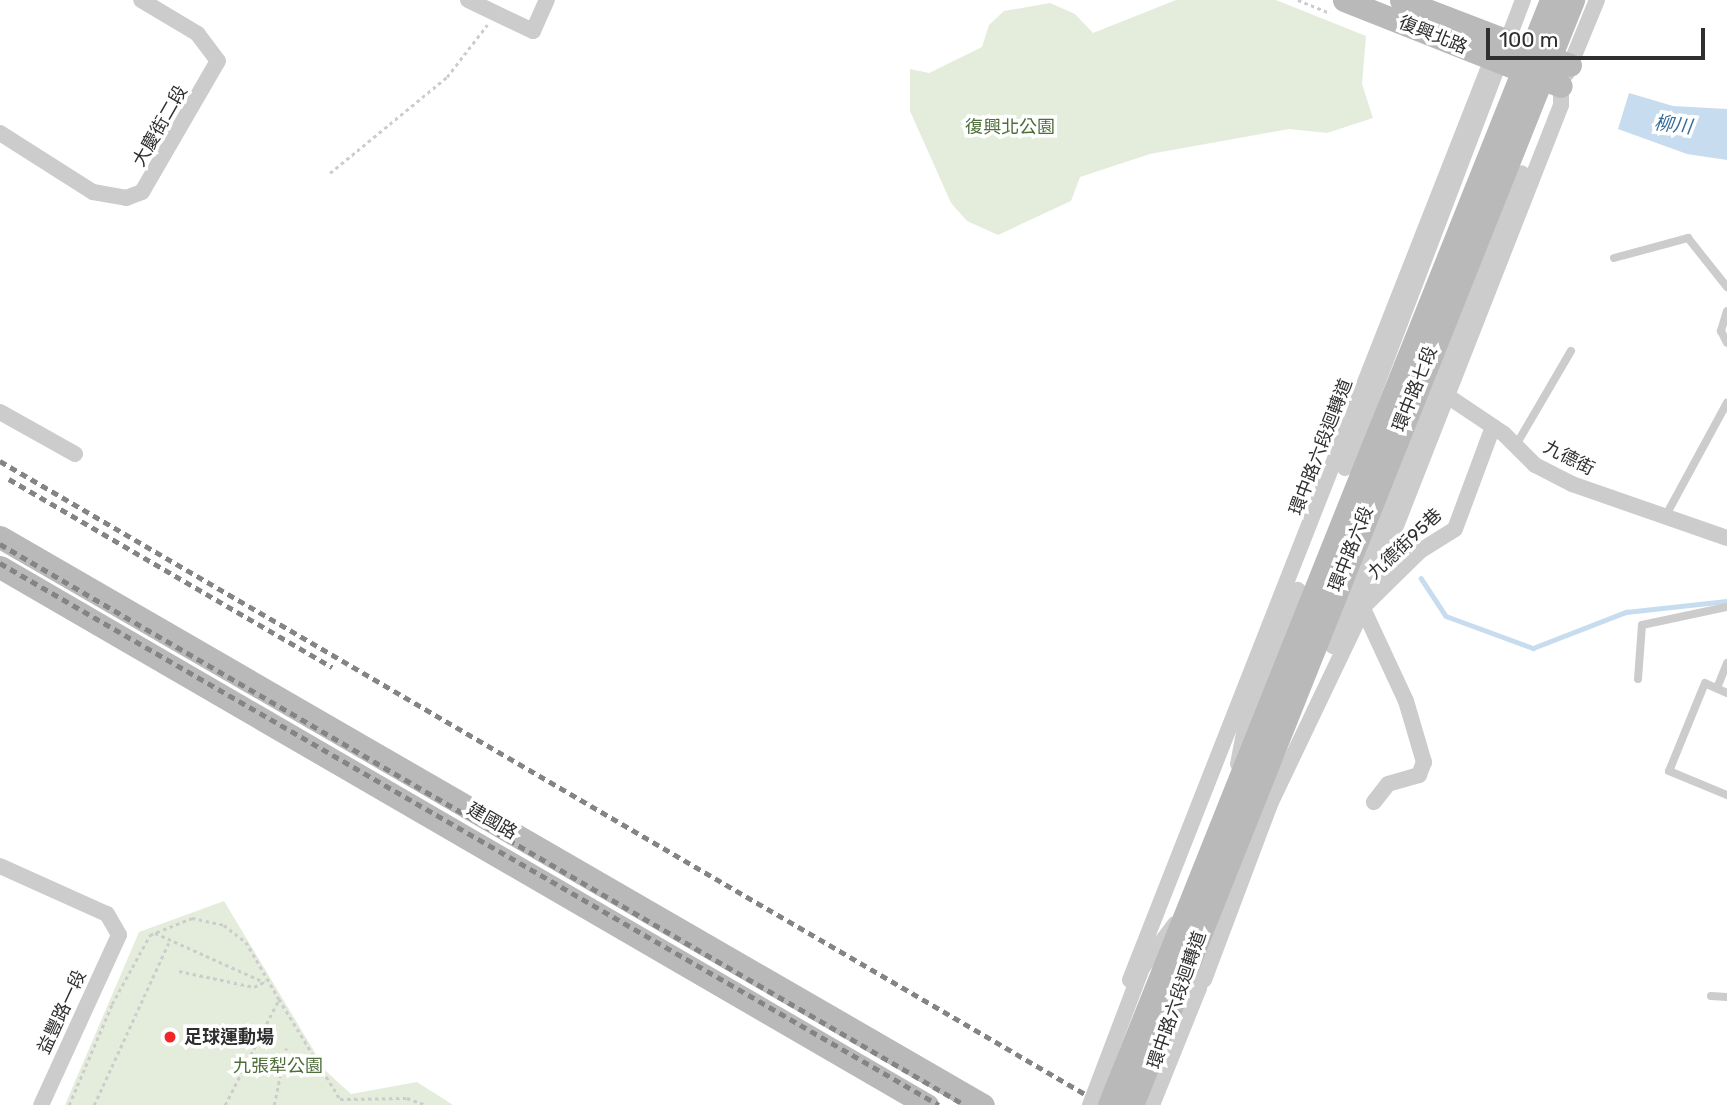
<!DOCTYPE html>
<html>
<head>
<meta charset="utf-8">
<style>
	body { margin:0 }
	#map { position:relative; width:1727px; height:1105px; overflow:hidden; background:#fff; font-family:Rubik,"Noto Sans TC",sans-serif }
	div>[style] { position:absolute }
	.green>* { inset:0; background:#e4eddc }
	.water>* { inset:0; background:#c7dcee }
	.stream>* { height:4.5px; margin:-2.25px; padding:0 2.25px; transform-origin:2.25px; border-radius:2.25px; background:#c7dcee }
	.path>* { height:2.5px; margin-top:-1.25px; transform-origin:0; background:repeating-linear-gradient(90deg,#ccc 0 3.5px,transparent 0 7px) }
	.lane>* { height:8px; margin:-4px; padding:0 4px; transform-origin:4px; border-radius:4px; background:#ccc }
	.street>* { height:16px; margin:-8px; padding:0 8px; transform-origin:8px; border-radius:8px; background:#ccc }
	.secondary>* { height:23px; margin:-11.5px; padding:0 11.5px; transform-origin:11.5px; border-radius:11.5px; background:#b9b9b9 }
	.rail>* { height:4.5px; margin-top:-2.25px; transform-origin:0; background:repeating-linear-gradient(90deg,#848484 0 7px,transparent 0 12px) }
	.street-bridge>* { height:16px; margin:-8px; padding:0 8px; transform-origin:8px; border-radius:8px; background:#ccc }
	.secondary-bridge>* { height:23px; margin:-11.5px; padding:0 11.5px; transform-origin:11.5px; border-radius:11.5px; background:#b9b9b9 }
	.dots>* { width:19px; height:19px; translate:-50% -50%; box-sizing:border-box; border:4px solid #fff; border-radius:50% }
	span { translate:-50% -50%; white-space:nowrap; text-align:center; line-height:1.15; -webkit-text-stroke:7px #fff; paint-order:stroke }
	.street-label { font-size:18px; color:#2f2f2f }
	.park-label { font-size:18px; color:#4e6e39 }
	.poi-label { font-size:18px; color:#2f2f2f; font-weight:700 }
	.left { translate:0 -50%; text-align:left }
	.water-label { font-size:19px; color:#366c98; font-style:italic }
	.scale { position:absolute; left:1486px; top:28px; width:219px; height:32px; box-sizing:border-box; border:4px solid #2f2f2f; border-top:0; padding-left:9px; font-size:21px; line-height:24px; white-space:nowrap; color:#2f2f2f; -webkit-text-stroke:5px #fff; paint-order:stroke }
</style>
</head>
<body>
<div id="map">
	<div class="green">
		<div style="clip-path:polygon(1176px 0,1276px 0,1366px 36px,1362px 84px,1373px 118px,1327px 133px,1289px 129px,1150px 154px,1080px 177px,1071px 201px,998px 235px,967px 221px,951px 203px,910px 111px,910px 69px,929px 73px,982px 47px,989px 25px,1004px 11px,1050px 3px,1075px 14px,1093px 33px)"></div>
		<div style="clip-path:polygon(224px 901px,326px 1071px,351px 1094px,417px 1082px,453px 1105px,65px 1105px,139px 932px)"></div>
	</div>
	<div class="water">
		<div style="clip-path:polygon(1629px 93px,1673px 106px,1727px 109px,1727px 160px,1687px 154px,1618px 129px)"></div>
	</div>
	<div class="stream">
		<div style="left:1421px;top:578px;width:45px;rotate:56.7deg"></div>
		<div style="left:1446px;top:616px;width:93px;rotate:20.2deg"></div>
		<div style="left:1533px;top:648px;width:100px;rotate:-21.2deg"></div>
		<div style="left:1626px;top:612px;width:102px;rotate:-6.2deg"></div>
	</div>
	<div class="path">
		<div style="left:1298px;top:0;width:35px;rotate:22deg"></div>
		<div style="left:330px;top:173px;width:151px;rotate:-39.4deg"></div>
		<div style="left:447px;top:77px;width:66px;rotate:-52.4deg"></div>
		<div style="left:155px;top:933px;width:120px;rotate:24.2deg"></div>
		<div style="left:179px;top:971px;width:77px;rotate:12deg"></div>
		<div style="left:254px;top:987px;width:11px;rotate:-27deg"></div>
		<div style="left:69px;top:1105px;width:110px;rotate:-66.9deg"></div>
		<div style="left:112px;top:1004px;width:79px;rotate:-61.2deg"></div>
		<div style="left:150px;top:935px;width:45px;rotate:-22deg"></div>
		<div style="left:192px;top:918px;width:33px;rotate:12deg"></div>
		<div style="left:224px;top:925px;width:28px;rotate:38deg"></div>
		<div style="left:246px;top:942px;width:66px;rotate:59.9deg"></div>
		<div style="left:94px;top:1105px;width:179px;rotate:-65.3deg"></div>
		<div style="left:225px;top:1105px;width:119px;rotate:-63deg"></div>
		<div style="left:279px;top:999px;width:117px;rotate:58.6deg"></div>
		<div style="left:340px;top:1099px;width:67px;rotate:-0.9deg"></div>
		<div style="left:407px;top:1098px;width:20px;rotate:20deg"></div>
		<div style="left:274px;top:1105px;width:58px;rotate:-78.1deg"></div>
	</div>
	<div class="lane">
		<div style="left:1614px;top:258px;width:77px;rotate:-15.1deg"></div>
		<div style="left:1688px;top:238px;width:63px;rotate:51.5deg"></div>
		<div style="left:1727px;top:311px;width:21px;rotate:107deg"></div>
		<div style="left:1721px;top:331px;width:13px;rotate:63deg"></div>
		<div style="left:1516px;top:445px;width:109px;rotate:-59.7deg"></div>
		<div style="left:1665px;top:517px;width:130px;rotate:-61.5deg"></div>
		<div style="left:1638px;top:679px;width:54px;rotate:-85.8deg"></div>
		<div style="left:1642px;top:625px;width:87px;rotate:-12deg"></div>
		<div style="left:1717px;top:688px;width:27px;rotate:-68deg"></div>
		<div style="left:1727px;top:693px;width:24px;rotate:-156deg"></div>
		<div style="left:1705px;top:683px;width:95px;rotate:112.2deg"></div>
		<div style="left:1669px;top:771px;width:63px;rotate:22.5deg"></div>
		<div style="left:1711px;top:996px;width:16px;rotate:4deg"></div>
	</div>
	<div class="street">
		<div style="left:468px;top:0;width:72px;rotate:25.5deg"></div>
		<div style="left:533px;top:31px;width:34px;rotate:-66deg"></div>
		<div style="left:1567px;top:73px;width:79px;rotate:-67.7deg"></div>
		<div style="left:0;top:133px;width:110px;rotate:32.4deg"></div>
		<div style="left:93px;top:192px;width:34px;rotate:10deg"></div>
		<div style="left:126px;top:198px;width:17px;rotate:-21deg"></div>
		<div style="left:142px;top:192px;width:151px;rotate:-59.9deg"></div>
		<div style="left:218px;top:61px;width:34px;rotate:-127deg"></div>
		<div style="left:198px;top:34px;width:66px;rotate:-149.2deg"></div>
		<div style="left:1440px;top:391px;width:77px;rotate:33.9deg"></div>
		<div style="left:1504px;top:434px;width:44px;rotate:45deg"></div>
		<div style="left:1535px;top:465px;width:42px;rotate:27.2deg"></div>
		<div style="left:1572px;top:484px;width:164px;rotate:19.2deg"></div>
		<div style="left:0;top:412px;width:86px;rotate:29.2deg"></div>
		<div style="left:1345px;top:468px;width:501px;rotate:-69.18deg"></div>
		<div style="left:1360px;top:602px;width:109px;rotate:65.1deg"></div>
		<div style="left:1406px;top:701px;width:64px;rotate:73.6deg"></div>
		<div style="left:1424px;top:762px;width:14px;rotate:111deg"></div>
		<div style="left:1419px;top:775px;width:32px;rotate:164deg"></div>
		<div style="left:1388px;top:784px;width:23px;rotate:128deg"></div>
		<div style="left:1365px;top:605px;width:77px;rotate:-44.5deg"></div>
		<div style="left:1420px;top:551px;width:41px;rotate:-32.2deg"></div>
		<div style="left:1455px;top:529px;width:109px;rotate:-69.6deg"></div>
		<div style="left:1333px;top:646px;width:509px;rotate:-68.22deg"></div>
		<div style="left:1238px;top:764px;width:38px;rotate:-79deg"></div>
		<div style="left:1245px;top:727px;width:147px;rotate:-68.9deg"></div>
		<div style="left:0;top:866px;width:117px;rotate:24.2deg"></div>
		<div style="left:107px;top:914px;width:24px;rotate:60deg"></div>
		<div style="left:119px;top:935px;width:187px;rotate:114.6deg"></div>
		<div style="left:1130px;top:980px;width:976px;rotate:-68.54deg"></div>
		<div style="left:1487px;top:72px;width:16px;rotate:-43deg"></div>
		<div style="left:1204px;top:980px;width:190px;rotate:-69.4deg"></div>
		<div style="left:1271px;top:802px;width:218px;rotate:-64.5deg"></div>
		<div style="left:1365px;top:605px;width:537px;rotate:-68.59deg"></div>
		<div style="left:1561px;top:105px;width:19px;rotate:-90deg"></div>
	</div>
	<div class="secondary">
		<div style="left:1344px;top:0;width:233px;rotate:21.6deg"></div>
		<div style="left:1401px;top:0;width:181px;rotate:21deg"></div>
		<div style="left:0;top:537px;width:1135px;rotate:30.02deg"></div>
		<div style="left:0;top:567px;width:1072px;rotate:30.13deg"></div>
	</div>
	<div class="rail">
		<div style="left:0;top:461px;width:1278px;rotate:30.26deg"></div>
		<div style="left:9px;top:479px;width:374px;rotate:30.2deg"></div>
		<div style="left:0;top:544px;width:1116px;rotate:30.17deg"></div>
		<div style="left:0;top:563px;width:1084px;rotate:29.99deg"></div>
	</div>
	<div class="street-bridge">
		<div style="left:1090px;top:1105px;width:147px;rotate:-69.2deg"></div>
		<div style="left:1142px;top:968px;width:55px;rotate:-53.1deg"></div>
		<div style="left:1152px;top:1105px;width:126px;rotate:-68.1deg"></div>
		<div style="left:1199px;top:988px;width:64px;rotate:-81.9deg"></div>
	</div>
	<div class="secondary-bridge">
		<div style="left:1109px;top:1105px;width:1190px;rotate:-68.2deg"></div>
		<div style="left:1132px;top:1105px;width:1190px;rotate:-68.24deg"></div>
	</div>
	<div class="dots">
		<div style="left:170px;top:1037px;background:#f22527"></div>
	</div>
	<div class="street-label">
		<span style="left:1433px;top:35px;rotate:22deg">復興北路</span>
		<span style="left:160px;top:126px;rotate:-60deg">大慶街二段</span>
		<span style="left:1415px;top:389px;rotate:-68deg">環中路七段</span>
		<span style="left:1321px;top:447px;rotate:-69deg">環中路六段迴轉道</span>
		<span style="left:1569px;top:458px;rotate:27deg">九德街</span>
		<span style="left:1405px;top:544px;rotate:-43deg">九德街95巷</span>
		<span style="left:1351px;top:549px;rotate:-68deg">環中路六段</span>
		<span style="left:492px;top:821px;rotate:30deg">建國路</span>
		<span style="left:1177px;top:1000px;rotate:-71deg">環中路六段迴轉道</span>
		<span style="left:62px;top:1012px;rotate:-65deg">益豐路一段</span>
	</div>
	<div class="park-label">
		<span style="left:1010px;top:127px">復興北公園</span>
		<span style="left:278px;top:1066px">九張犁公園</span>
	</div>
	<div class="poi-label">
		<span class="left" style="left:184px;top:1037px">足球運動場</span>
	</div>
	<div class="water-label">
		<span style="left:1673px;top:125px;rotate:7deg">柳川</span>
	</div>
	<div class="scale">100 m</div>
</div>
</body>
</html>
